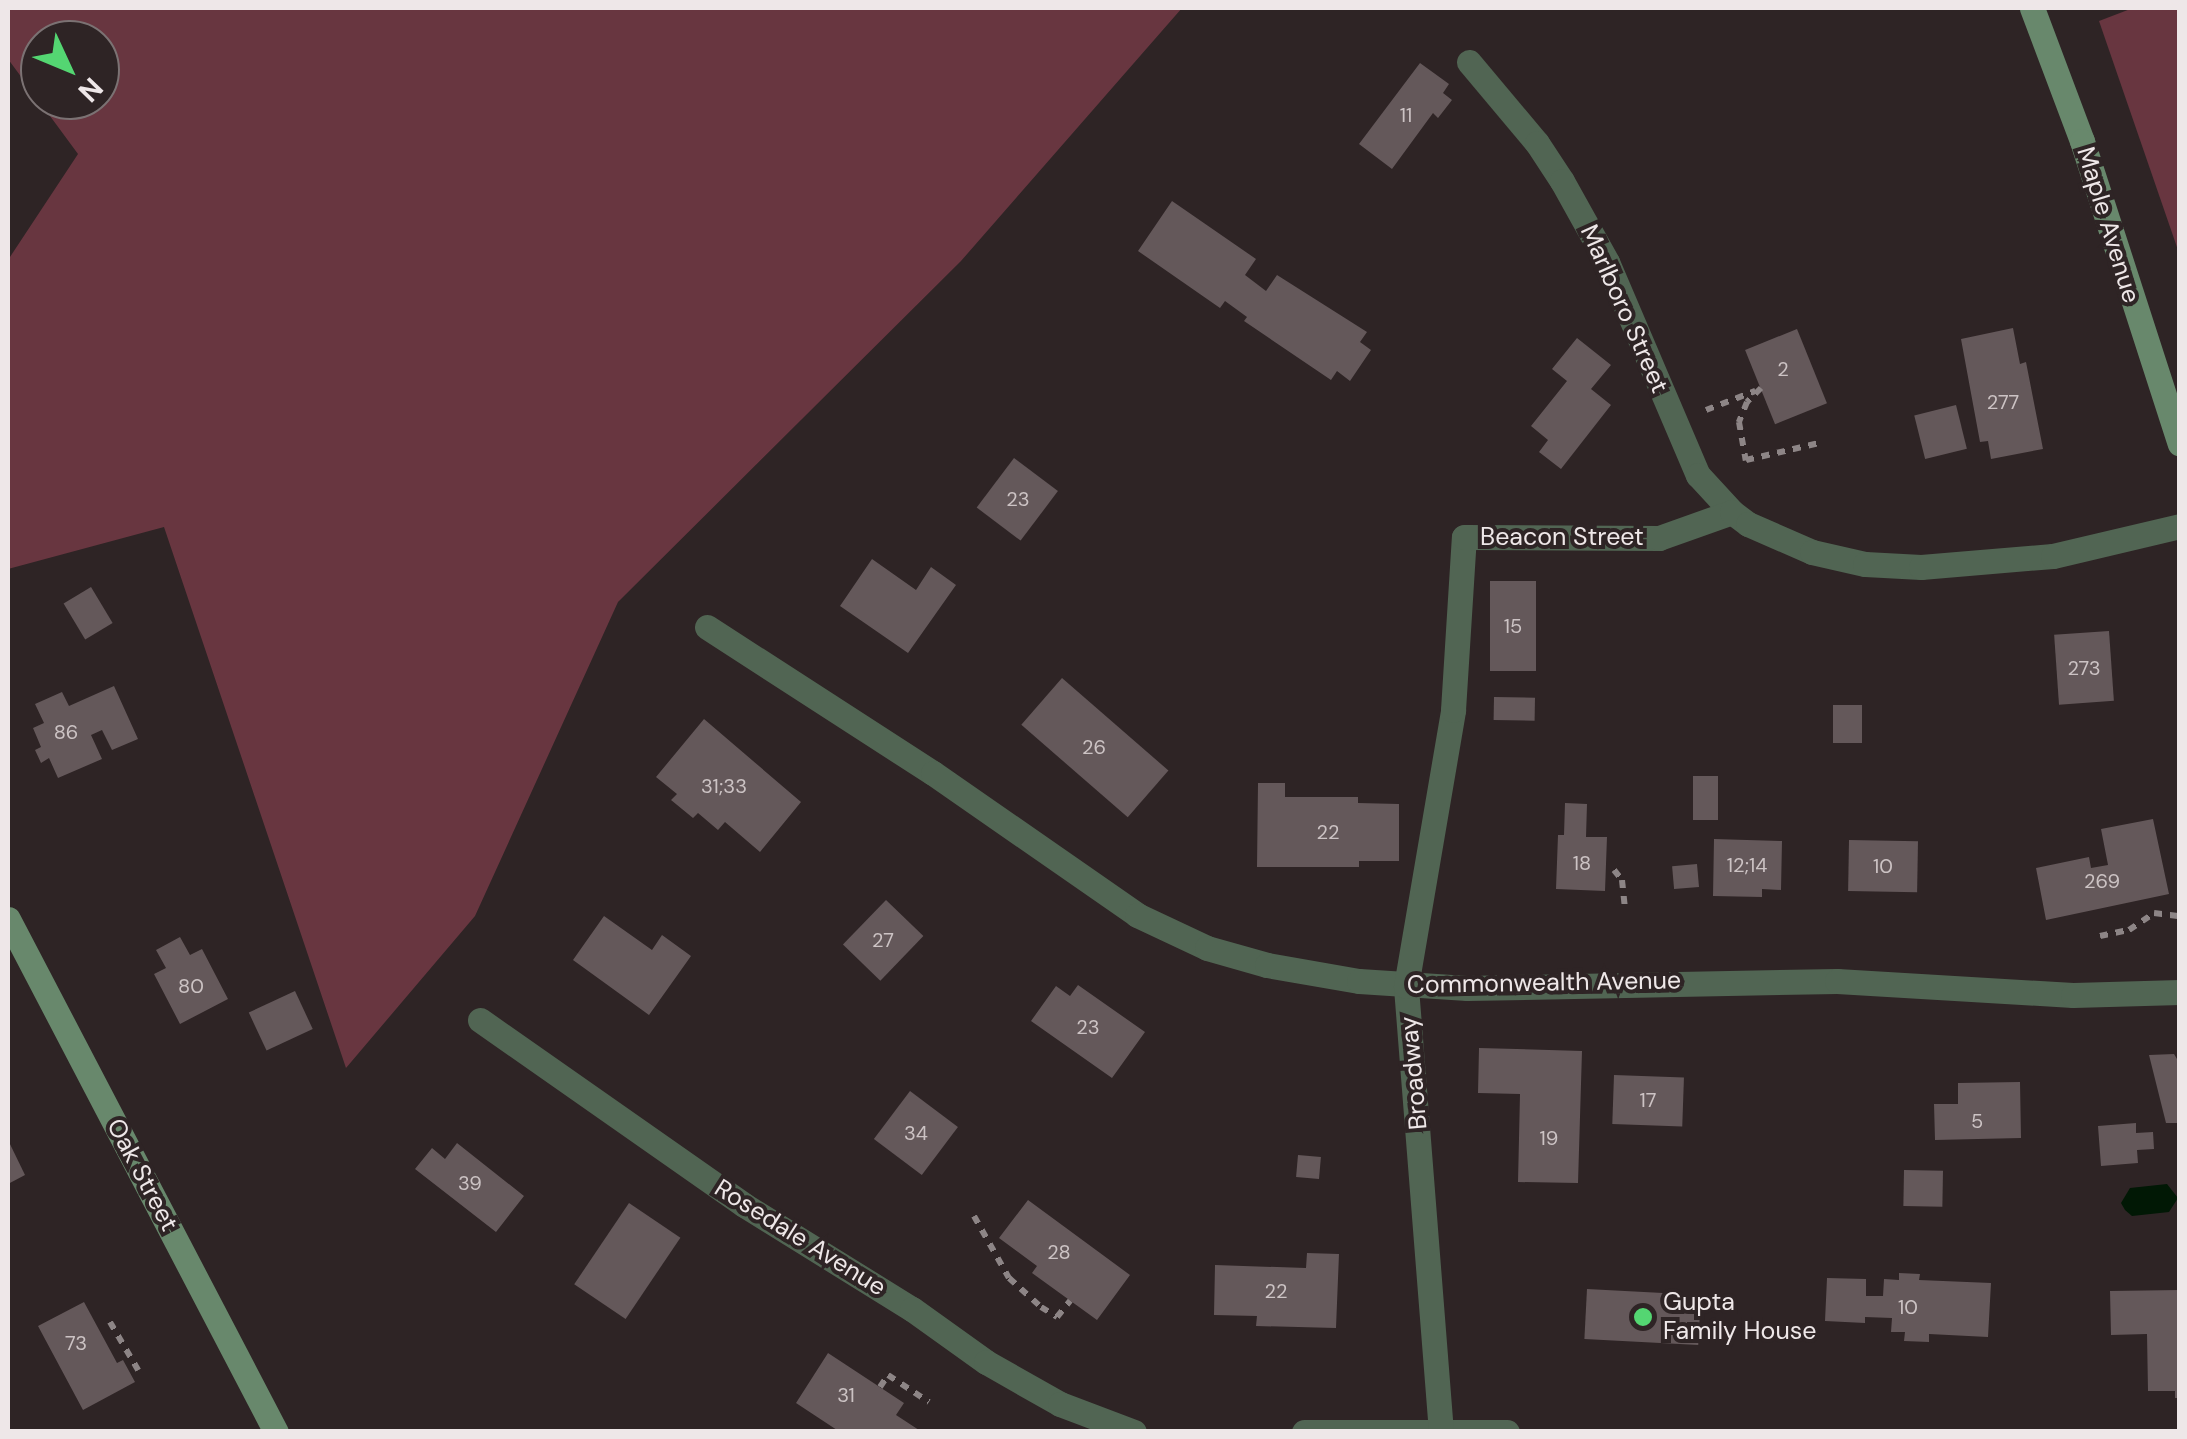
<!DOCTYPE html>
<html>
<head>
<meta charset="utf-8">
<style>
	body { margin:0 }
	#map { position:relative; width:2187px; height:1439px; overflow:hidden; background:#2e2425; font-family:"DM Sans",sans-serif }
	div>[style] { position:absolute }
	.green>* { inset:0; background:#683640 }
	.water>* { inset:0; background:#011805 }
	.building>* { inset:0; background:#64585a; transform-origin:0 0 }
	.path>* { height:6px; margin-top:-3px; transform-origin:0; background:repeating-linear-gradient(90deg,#8d8586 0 8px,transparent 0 16px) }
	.street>* { height:25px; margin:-12.5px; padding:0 12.5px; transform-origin:12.5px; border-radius:12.5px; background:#516553 }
	.secondary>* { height:25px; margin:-12.5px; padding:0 12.5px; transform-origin:12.5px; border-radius:12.5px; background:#68886c }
	.dots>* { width:28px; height:28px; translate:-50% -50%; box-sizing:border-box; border:5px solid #2e2425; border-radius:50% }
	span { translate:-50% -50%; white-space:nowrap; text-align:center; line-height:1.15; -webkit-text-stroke:8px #2e2425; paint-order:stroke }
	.number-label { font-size:20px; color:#ccc3c4 }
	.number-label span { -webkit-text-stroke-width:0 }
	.street-label { font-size:25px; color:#eee7e8 }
	.poi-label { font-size:25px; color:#eee7e8 }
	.left { translate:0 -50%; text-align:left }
	.frame { position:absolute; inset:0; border:10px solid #eee7e8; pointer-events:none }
	.north { position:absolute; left:20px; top:20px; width:100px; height:100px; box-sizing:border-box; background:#2e2425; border:2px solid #7b7273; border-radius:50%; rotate:134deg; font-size:28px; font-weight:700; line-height:40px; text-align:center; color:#eee7e8 }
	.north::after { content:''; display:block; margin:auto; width:35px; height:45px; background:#54d672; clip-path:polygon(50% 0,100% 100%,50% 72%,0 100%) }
</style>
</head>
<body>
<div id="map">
	<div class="green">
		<div style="clip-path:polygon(evenodd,8px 8px,1182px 8px,961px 261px,618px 602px,475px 916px,346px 1068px,164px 527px,8px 569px,8px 260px,78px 154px,8px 59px,8px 8px,40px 40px,100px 40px,100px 100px,40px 100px,40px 40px)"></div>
		<div style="clip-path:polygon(2133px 8px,2179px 8px,2179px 253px,2099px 21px)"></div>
	</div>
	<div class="water">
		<div style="clip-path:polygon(2167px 1184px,2178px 1198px,2169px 1212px,2132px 1216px,2125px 1210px,2121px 1203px,2130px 1188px)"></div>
	</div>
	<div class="building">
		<div style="clip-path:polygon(1420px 63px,1449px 84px,1443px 93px,1452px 100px,1438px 118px,1433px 113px,1392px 169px,1359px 144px)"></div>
		<div style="clip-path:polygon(1172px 201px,1256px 259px,1245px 275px,1266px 291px,1277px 275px,1367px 332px,1360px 342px,1371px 350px,1350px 381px,1337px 371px,1331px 380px,1244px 321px,1247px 317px,1225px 301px,1220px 308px,1138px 251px)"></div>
		<div style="clip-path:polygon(2013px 328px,2020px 364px,2026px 362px,2043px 449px,1991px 459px,1988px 441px,1980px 442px,1961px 339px)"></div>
		<div style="left:1797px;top:329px;width:80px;height:56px;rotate:68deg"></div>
		<div style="clip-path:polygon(1577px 338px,1611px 365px,1591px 389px,1611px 405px,1561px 469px,1539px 452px,1548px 440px,1531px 426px,1567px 381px,1552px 369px)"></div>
		<div style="left:1956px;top:405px;width:45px;height:43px;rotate:76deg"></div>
		<div style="left:1014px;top:458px;width:55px;height:62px;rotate:37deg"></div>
		<div style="clip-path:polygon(872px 559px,916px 590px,931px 567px,956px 585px,908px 653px,840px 606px)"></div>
		<div style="left:1490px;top:581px;width:46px;height:90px"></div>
		<div style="left:91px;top:587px;width:42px;height:32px;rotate:59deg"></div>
		<div style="left:2109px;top:631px;width:70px;height:55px;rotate:86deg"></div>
		<div style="left:1062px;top:678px;width:141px;height:62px;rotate:41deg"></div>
		<div style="clip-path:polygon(114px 686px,138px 739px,112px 750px,102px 730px,91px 735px,102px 759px,58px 778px,49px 758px,41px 763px,35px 750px,41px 747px,33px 728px,44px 723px,35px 704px,62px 692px,69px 706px)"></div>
		<div style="left:1494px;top:697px;width:41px;height:23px;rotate:1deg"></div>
		<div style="left:1833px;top:705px;width:29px;height:38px"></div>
		<div style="clip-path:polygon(704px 719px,801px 802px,760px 852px,725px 822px,718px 830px,698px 813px,693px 818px,671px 800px,677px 794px,656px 777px)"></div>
		<div style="left:1693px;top:776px;width:25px;height:44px"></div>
		<div style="clip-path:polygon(1258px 783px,1285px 783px,1285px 797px,1358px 797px,1358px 803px,1399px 804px,1399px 861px,1359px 861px,1359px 867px,1257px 867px)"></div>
		<div style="clip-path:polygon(1565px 803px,1587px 804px,1586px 837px,1607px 837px,1605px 891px,1556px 889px,1558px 835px,1564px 835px)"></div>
		<div style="clip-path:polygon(2153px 819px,2169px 894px,2046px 920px,2036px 868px,2089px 857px,2091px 868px,2108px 865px,2101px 829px)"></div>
		<div style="clip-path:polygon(1714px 839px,1782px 841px,1781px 890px,1762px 889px,1762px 897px,1713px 896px)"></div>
		<div style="left:1849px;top:840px;width:69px;height:51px;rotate:1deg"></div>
		<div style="left:1697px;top:864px;width:23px;height:25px;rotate:85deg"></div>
		<div style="left:886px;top:900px;width:52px;height:62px;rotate:44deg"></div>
		<div style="clip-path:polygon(604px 916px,652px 950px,662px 935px,691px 956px,649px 1015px,573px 960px)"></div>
		<div style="clip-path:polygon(180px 937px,190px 955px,202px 949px,228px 999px,180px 1024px,154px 974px,166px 968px,156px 950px)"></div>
		<div style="clip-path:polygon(1078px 985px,1145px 1032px,1112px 1078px,1031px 1021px,1056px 986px,1070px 996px)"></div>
		<div style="left:295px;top:991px;width:42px;height:51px;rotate:65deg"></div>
		<div style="clip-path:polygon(1479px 1048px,1582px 1051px,1578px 1183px,1518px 1182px,1520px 1094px,1478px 1093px)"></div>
		<div style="clip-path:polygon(2174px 1054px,2180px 1064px,2180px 1123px,2166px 1123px,2149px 1055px)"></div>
		<div style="left:1614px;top:1075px;width:70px;height:49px;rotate:2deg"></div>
		<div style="clip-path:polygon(2020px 1082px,2021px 1138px,1935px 1140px,1934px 1104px,1958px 1104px,1958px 1083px)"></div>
		<div style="left:910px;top:1091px;width:60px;height:60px;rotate:37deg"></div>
		<div style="clip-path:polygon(2136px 1123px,2136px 1133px,2153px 1132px,2154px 1149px,2137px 1150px,2138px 1163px,2101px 1166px,2098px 1126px)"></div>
		<div style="clip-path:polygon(8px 1140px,25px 1175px,8px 1184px)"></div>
		<div style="clip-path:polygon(457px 1143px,524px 1196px,496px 1232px,415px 1169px,432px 1148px,445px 1159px)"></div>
		<div style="left:1298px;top:1155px;width:23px;height:22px;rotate:5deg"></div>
		<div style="left:1904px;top:1170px;width:39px;height:36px;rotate:1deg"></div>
		<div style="clip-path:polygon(1028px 1200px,1130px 1275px,1097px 1320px,1032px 1273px,1037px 1266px,999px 1238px)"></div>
		<div style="left:629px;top:1203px;width:62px;height:98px;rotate:34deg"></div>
		<div style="clip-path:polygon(1307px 1253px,1339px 1254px,1336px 1328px,1256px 1326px,1257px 1316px,1214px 1315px,1215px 1265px,1306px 1268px)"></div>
		<div style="clip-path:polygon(1899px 1273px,1920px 1274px,1919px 1280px,1991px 1283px,1988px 1337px,1929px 1334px,1929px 1342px,1904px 1341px,1905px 1332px,1891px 1332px,1892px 1318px,1865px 1317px,1865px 1323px,1825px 1321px,1827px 1278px,1866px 1279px,1866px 1296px,1883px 1296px,1884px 1279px,1899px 1280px)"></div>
		<div style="left:1587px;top:1289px;width:114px;height:50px;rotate:3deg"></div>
		<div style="clip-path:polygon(2180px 1290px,2180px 1398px,2175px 1398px,2175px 1391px,2148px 1391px,2147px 1334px,2111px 1335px,2110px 1291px)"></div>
		<div style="clip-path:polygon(84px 1302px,117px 1363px,123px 1360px,135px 1382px,83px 1410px,38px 1326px)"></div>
		<div style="clip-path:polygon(828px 1353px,904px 1403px,896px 1415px,922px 1432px,840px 1432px,796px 1403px)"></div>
	</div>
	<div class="path">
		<div style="left:1761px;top:388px;width:20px;rotate:135deg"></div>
		<div style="left:1747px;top:402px;width:22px;rotate:112deg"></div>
		<div style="left:1739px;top:422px;width:39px;rotate:80deg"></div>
		<div style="left:1746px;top:460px;width:75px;rotate:-13.1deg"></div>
		<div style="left:1706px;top:410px;width:53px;rotate:-21.2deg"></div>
		<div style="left:1614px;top:870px;width:13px;rotate:51deg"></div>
		<div style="left:1622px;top:880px;width:27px;rotate:84deg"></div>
		<div style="left:2100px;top:936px;width:30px;rotate:-12deg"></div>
		<div style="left:2129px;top:930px;width:30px;rotate:-34deg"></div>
		<div style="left:2154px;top:913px;width:26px;rotate:7deg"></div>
		<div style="left:974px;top:1216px;width:71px;rotate:60.6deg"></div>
		<div style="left:1009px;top:1278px;width:43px;rotate:42.2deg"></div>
		<div style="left:1041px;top:1307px;width:19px;rotate:32deg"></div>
		<div style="left:1057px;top:1317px;width:21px;rotate:-51deg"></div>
		<div style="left:110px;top:1322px;width:56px;rotate:59.7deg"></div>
		<div style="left:880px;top:1387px;width:14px;rotate:-56deg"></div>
		<div style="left:888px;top:1375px;width:49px;rotate:33.4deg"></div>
	</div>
	<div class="street">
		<div style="left:1469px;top:62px;width:106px;rotate:50deg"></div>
		<div style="left:1537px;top:143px;width:45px;rotate:56.7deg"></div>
		<div style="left:1562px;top:181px;width:93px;rotate:60.9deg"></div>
		<div style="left:1607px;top:262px;width:232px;rotate:66.9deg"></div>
		<div style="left:1698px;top:475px;width:50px;rotate:47.4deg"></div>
		<div style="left:707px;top:627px;width:269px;rotate:32.9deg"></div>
		<div style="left:933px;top:773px;width:249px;rotate:34.8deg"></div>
		<div style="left:1137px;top:915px;width:77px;rotate:25.2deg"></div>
		<div style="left:1207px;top:948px;width:62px;rotate:15.8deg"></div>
		<div style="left:1267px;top:965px;width:93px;rotate:9.9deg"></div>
		<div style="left:1359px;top:981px;width:108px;rotate:3.7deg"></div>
		<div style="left:1467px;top:988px;width:370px;rotate:-1.1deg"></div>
		<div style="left:1837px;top:981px;width:236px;rotate:3.4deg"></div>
		<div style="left:2073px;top:995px;width:107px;rotate:-1.6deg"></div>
		<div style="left:480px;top:1020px;width:322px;rotate:35deg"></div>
		<div style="left:744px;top:1205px;width:198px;rotate:31.8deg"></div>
		<div style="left:912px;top:1309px;width:91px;rotate:35.6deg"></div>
		<div style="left:986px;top:1362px;width:85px;rotate:29.6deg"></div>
		<div style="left:1060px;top:1404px;width:79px;rotate:20.7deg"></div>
		<div style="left:1304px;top:1432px;width:203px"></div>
		<div style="left:1441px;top:1432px;width:447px;rotate:-94.5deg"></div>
		<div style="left:1406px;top:986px;width:280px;rotate:-80.3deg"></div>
		<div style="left:1453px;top:710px;width:173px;rotate:-86.4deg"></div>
		<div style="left:1464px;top:537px;width:195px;rotate:0.3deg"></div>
		<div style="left:1659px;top:538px;width:77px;rotate:-19.6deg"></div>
		<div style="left:1732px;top:512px;width:20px;rotate:37deg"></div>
		<div style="left:1748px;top:524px;width:70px;rotate:23.6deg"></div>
		<div style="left:1812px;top:552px;width:54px;rotate:12.8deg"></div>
		<div style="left:1865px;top:564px;width:56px;rotate:3.1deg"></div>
		<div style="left:1921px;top:567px;width:132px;rotate:-4.8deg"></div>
		<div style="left:2053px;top:556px;width:130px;rotate:-13.3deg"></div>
	</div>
	<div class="secondary">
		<div style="left:2032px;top:8px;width:142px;rotate:69.4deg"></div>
		<div style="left:2082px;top:141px;width:318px;rotate:72.1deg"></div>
		<div style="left:8px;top:919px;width:579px;rotate:62.42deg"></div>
	</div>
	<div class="dots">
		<div style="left:1643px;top:1317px;background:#54d672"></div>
	</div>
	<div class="number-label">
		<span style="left:1406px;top:115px">11</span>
		<span style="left:1783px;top:369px">2</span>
		<span style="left:2003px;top:402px">277</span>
		<span style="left:1018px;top:499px">23</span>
		<span style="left:1513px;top:626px">15</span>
		<span style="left:2084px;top:668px">273</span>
		<span style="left:66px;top:732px">86</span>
		<span style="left:1094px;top:747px">26</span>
		<span style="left:724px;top:786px">31;33</span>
		<span style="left:1328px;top:832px">22</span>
		<span style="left:1582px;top:863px">18</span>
		<span style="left:1747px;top:865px">12;14</span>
		<span style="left:1883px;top:866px">10</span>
		<span style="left:2102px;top:881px">269</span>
		<span style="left:883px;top:940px">27</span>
		<span style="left:191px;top:986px">80</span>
		<span style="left:1088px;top:1027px">23</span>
		<span style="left:1648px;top:1100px">17</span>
		<span style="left:1977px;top:1121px">5</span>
		<span style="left:916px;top:1133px">34</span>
		<span style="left:1549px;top:1138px">19</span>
		<span style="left:470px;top:1183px">39</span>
		<span style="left:1059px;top:1252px">28</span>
		<span style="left:1276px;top:1291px">22</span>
		<span style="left:1908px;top:1307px">10</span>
		<span style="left:76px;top:1343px">73</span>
		<span style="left:846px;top:1395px">31</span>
	</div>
	<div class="street-label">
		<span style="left:2108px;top:225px;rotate:73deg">Maple Avenue</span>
		<span style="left:1624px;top:309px;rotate:66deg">Marlboro Street</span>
		<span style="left:1562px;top:537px">Beacon Street</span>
		<span style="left:1544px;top:983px;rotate:-1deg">Commonwealth Avenue</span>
		<span style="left:1414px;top:1073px;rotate:-95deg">Broadway</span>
		<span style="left:142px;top:1175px;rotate:62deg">Oak Street</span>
		<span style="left:800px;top:1238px;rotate:32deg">Rosedale Avenue</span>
	</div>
	<div class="poi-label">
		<span class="left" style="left:1663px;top:1317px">Gupta<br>Family House</span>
	</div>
	<div class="frame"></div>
	<div class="north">N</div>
</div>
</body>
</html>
